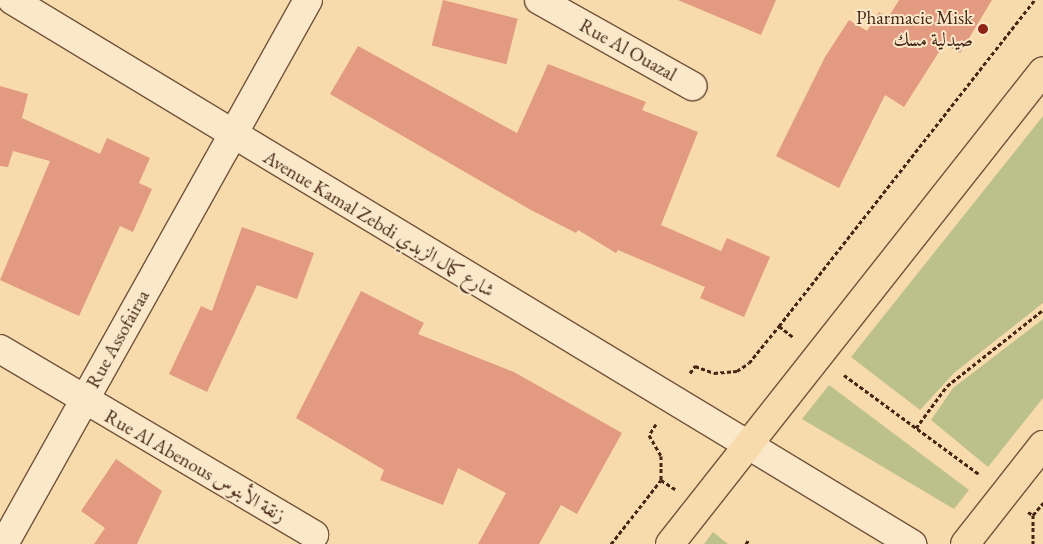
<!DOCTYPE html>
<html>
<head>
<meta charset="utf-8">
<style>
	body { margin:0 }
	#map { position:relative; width:1043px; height:544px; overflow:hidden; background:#f8dbac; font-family:"EB Garamond",Amiri,serif }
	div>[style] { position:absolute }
	.green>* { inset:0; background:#bcc08a }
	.building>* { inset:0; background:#e29a81; transform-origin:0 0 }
	.path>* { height:3px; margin-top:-1.5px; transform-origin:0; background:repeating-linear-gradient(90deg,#452615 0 4px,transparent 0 6.5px) }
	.roads { filter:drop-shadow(1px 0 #72533b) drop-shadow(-1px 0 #72533b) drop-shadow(0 1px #72533b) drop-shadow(0 -1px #72533b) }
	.minor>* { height:28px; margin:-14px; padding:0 14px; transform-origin:14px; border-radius:14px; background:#fae8c9 }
	.tertiary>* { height:28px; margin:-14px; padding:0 14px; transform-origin:14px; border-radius:14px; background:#fae8c9 }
	.primary>* { height:28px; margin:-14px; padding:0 14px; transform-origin:14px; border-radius:14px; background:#f8dbac }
	.dots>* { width:14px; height:14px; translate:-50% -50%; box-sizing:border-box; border:2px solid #fae8c9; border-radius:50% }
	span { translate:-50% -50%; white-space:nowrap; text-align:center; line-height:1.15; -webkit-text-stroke:4px #fae8c9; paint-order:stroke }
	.poi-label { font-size:19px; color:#452615 }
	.right { translate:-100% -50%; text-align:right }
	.street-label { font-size:19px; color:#452615 }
</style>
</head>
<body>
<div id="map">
	<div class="green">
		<div style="clip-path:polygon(1043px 116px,1043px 303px,954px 373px,920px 410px,851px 357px)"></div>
		<div style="clip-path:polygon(1043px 319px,1043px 398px,988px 467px,931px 420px,953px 388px)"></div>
		<div style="clip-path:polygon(829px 385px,969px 490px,954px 509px,802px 419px)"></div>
		<div style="clip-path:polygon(713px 532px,728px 544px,704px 544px)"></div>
	</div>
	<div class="building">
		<div style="left:443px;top:0;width:77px;height:47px;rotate:14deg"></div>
		<div style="clip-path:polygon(678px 0,776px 0,761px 35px)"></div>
		<div style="clip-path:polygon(899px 0,992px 0,960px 53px,944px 44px,904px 107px,885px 95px,839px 188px,776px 156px,825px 57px,849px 20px,867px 31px,879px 12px,888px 18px)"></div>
		<div style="clip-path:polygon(358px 46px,517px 133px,548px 64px,646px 102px,642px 110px,698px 132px,661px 225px,721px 251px,727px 238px,770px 257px,744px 317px,700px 298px,705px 287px,618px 250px,616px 253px,578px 230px,576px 233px,531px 210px,330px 94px)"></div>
		<div style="clip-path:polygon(0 86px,28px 94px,22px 118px,100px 154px,107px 138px,150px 158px,139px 183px,152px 189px,133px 232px,120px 226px,79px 316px,0 280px,50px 161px,13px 151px,8px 167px,0 166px)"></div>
		<div style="clip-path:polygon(242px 227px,314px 253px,297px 299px,257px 285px,207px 392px,169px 374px,201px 306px,212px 311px)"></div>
		<div style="clip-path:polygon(361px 291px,424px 323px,418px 334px,514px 372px,622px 433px,577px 514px,561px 505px,539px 544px,478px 544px,506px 493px,458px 468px,443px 505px,380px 480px,384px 470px,296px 418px)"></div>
		<div style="clip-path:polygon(116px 459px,162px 491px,137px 544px,94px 544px,105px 528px,81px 511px)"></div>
	</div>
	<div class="path">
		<div style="left:779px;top:326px;width:415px;rotate:-51.9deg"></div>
		<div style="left:690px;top:373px;width:9px;rotate:-54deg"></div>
		<div style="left:695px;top:366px;width:20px;rotate:20deg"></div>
		<div style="left:714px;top:373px;width:23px;rotate:-5deg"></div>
		<div style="left:737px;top:371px;width:14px;rotate:-34deg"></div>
		<div style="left:749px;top:363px;width:48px;rotate:-51deg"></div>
		<div style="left:779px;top:326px;width:18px;rotate:38deg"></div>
		<div style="left:844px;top:375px;width:169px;rotate:36.3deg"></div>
		<div style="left:656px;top:424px;width:13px;rotate:122deg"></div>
		<div style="left:649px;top:435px;width:24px;rotate:60deg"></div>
		<div style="left:661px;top:456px;width:24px;rotate:90deg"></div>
		<div style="left:661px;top:480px;width:17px;rotate:33deg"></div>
		<div style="left:916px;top:428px;width:52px;rotate:-53.6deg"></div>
		<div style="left:947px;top:386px;width:122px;rotate:-38.4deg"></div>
		<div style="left:1028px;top:512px;width:6px;rotate:31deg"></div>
		<div style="left:1033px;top:515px;width:29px;rotate:90deg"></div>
		<div style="left:1033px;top:515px;width:16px;rotate:-50deg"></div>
		<div style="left:611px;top:544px;width:81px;rotate:-52deg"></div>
		<div style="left:746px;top:544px;width:6px;rotate:-59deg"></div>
	</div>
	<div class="roads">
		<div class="minor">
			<div style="left:539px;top:0;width:176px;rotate:29.3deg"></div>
			<div style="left:0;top:349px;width:365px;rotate:30.6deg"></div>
			<div style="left:4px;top:544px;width:623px;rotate:-60.8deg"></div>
		</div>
		<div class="tertiary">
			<div style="left:12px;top:0;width:1052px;rotate:31.15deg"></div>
		</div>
		<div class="primary">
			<div style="left:670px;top:544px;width:602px;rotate:-51.74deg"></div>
			<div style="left:965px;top:544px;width:126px;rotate:-51.8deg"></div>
		</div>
	</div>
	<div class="dots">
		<div style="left:983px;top:29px;background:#8f2418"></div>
	</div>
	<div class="poi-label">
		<span class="right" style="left:973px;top:29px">Pharmacie Misk<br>صيدلية مسك</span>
	</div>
	<div class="street-label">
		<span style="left:628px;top:50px;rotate:29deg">Rue Al Ouazal</span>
		<span style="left:379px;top:224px;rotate:31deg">Avenue Kamal Zebdi شارع كمال الزبدي</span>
		<span style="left:118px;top:339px;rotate:-61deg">Rue Assofairaa</span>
		<span style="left:195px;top:466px;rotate:30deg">Rue Al Abenous زنقة الأبنوس</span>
	</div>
</div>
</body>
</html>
